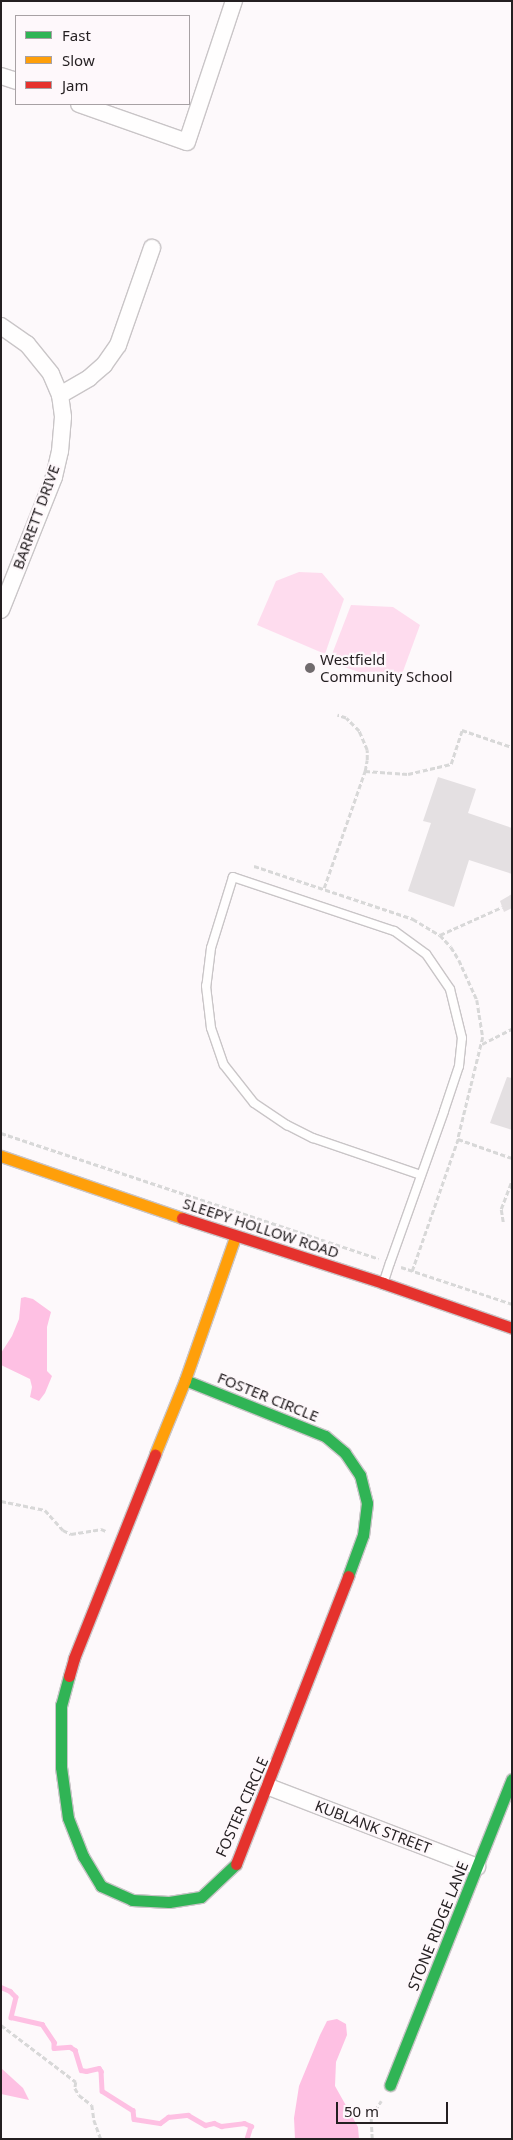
<!DOCTYPE html>
<html>
<head>
<meta charset="utf-8">
<style>
	body { margin:0 }
	#map { position:relative; width:513px; height:2140px; overflow:hidden; background:#fdf9fb; font-family:"Noto Sans",sans-serif }
	div>[style] { position:absolute }
	.green>* { inset:0; background:#fedcee }
	.water>* { inset:0; background:#fec0e3 }
	.stream>* { height:4.5px; margin:-2.25px; padding:0 2.25px; transform-origin:2.25px; border-radius:2.25px; background:#fec0e3 }
	.building>* { inset:0; background:#e4e0e2 }
	.path>* { height:2.5px; margin-top:-1.25px; transform-origin:0; background:repeating-linear-gradient(90deg,#d8d8d8 0 5px,transparent 0 7.5px) }
	.roads { filter:drop-shadow(1px 0 #c9c5c7) drop-shadow(-1px 0 #c9c5c7) drop-shadow(0 1px #c9c5c7) drop-shadow(0 -1px #c9c5c7) }
	.lane>* { height:8px; margin:-4px; padding:0 4px; transform-origin:4px; border-radius:4px; background:#fffefe }
	.street>* { height:16px; margin:-8px; padding:0 8px; transform-origin:8px; border-radius:8px; background:#fffefe }
	.fast>* { height:11px; margin:-5.5px; padding:0 5.5px; transform-origin:5.5px; border-radius:5.5px; background:#30b455 }
	.slow>* { height:11px; margin:-5.5px; padding:0 5.5px; transform-origin:5.5px; border-radius:5.5px; background:#ff9f0a }
	.jam>* { height:11px; margin:-5.5px; padding:0 5.5px; transform-origin:5.5px; border-radius:5.5px; background:#e5322d }
	.dots>* { width:14px; height:14px; translate:-50% -50%; box-sizing:border-box; border:2px solid #fef8fb; border-radius:50% }
	span { translate:-50% -50%; white-space:nowrap; text-align:center; line-height:1.15; -webkit-text-stroke:4.5px #fef8fb; paint-order:stroke }
	.street-label { font-size:15px; color:#241f21 }
	.poi-label { font-size:15px; color:#241f21 }
	.left { translate:0 -50%; text-align:left }
	.frame { position:absolute; inset:0; border:2px solid #241f21; pointer-events:none }
	.legend { position:absolute; left:15px; top:15px; width:175px; height:90px; box-sizing:border-box; background:#fef8fb; border:1px solid #a7a1a4; margin:0; padding:6px 9px; list-style:none; font-size:15px; color:#241f21 }
	.legend li { display:flex; align-items:center; gap:10px; height:25px }
	.legend b { width:25px; border:1px solid #a7a1a4 }
	.scale { position:absolute; left:336px; top:2102px; width:112px; height:22px; box-sizing:border-box; border:2px solid #241f21; border-top:0; padding-left:6px; font-size:15px; line-height:18px; white-space:nowrap; color:#241f21; -webkit-text-stroke:4px #fef8fb; paint-order:stroke }
</style>
</head>
<body>
<div id="map">
	<div class="green">
		<div style="clip-path:polygon(299px 572px,322px 573px,344px 599px,325px 654px,257px 625px,276px 581px)"></div>
		<div style="clip-path:polygon(351px 605px,393px 607px,420px 625px,398px 685px,329px 662px)"></div>
	</div>
	<div class="water">
		<div style="clip-path:polygon(25px 1297px,33px 1299px,51px 1312px,47px 1327px,47px 1371px,52px 1376px,45px 1393px,39px 1401px,30px 1397px,32px 1387px,30px 1379px,1px 1365px,1px 1353px,12px 1336px,19px 1319px,21px 1298px)"></div>
		<div style="clip-path:polygon(337px 2019px,346px 2024px,347px 2035px,336px 2062px,335px 2086px,358px 2127px,359px 2139px,295px 2139px,294px 2118px,299px 2086px,320px 2035px,327px 2021px)"></div>
		<div style="clip-path:polygon(1px 2068px,23px 2088px,29px 2100px,1px 2094px)"></div>
	</div>
	<div class="stream">
		<div style="left:1px;top:1987px;width:10px;rotate:24deg"></div>
		<div style="left:10px;top:1991px;width:8px;rotate:45deg"></div>
		<div style="left:16px;top:1997px;width:21px;rotate:104deg"></div>
		<div style="left:11px;top:2017px;width:32px;rotate:13deg"></div>
		<div style="left:42px;top:2024px;width:22px;rotate:56deg"></div>
		<div style="left:54px;top:2042px;width:6px;rotate:90deg"></div>
		<div style="left:54px;top:2048px;width:16px;rotate:-4deg"></div>
		<div style="left:70px;top:2047px;width:6px;rotate:31deg"></div>
		<div style="left:75px;top:2050px;width:21px;rotate:73deg"></div>
		<div style="left:81px;top:2070px;width:5px;rotate:11deg"></div>
		<div style="left:86px;top:2071px;width:13px;rotate:-13deg"></div>
		<div style="left:99px;top:2068px;width:4px;rotate:56deg"></div>
		<div style="left:101px;top:2071px;width:20px;rotate:87deg"></div>
		<div style="left:102px;top:2091px;width:36px;rotate:32deg"></div>
		<div style="left:133px;top:2110px;width:9px;rotate:84deg"></div>
		<div style="left:134px;top:2119px;width:26px;rotate:9deg"></div>
		<div style="left:160px;top:2123px;width:10px;rotate:-37deg"></div>
		<div style="left:168px;top:2117px;width:20px;rotate:-6deg"></div>
		<div style="left:188px;top:2115px;width:20px;rotate:30deg"></div>
		<div style="left:205px;top:2125px;width:9px;rotate:-13deg"></div>
		<div style="left:214px;top:2123px;width:8px;rotate:23deg"></div>
		<div style="left:221px;top:2126px;width:23px;rotate:-7deg"></div>
		<div style="left:244px;top:2123px;width:8px;rotate:23deg"></div>
		<div style="left:251px;top:2126px;width:14px;rotate:107deg"></div>
	</div>
	<div class="building">
		<div style="clip-path:polygon(438px 777px,476px 789px,468px 813px,512px 828px,512px 874px,469px 860px,454px 907px,408px 891px,431px 823px,423px 821px)"></div>
		<div style="clip-path:polygon(512px 894px,512px 908px,504px 912px,500px 901px)"></div>
		<div style="clip-path:polygon(507px 1077px,512px 1078px,512px 1130px,490px 1123px)"></div>
	</div>
	<div class="path">
		<div style="left:365px;top:771px;width:43px;rotate:4deg"></div>
		<div style="left:408px;top:774px;width:44px;rotate:-13.1deg"></div>
		<div style="left:451px;top:764px;width:36px;rotate:-72deg"></div>
		<div style="left:462px;top:730px;width:53px;rotate:18.8deg"></div>
		<div style="left:254px;top:866px;width:168px;rotate:18.4deg"></div>
		<div style="left:413px;top:919px;width:31px;rotate:31deg"></div>
		<div style="left:440px;top:935px;width:16px;rotate:47deg"></div>
		<div style="left:451px;top:947px;width:15px;rotate:58deg"></div>
		<div style="left:459px;top:960px;width:44px;rotate:65.8deg"></div>
		<div style="left:477px;top:1000px;width:37px;rotate:81deg"></div>
		<div style="left:483px;top:1037px;width:105px;rotate:103.8deg"></div>
		<div style="left:324px;top:888px;width:124px;rotate:-70.7deg"></div>
		<div style="left:365px;top:771px;width:11px;rotate:-80deg"></div>
		<div style="left:367px;top:760px;width:10px;rotate:-90deg"></div>
		<div style="left:367px;top:750px;width:21px;rotate:-113deg"></div>
		<div style="left:359px;top:731px;width:18px;rotate:-135deg"></div>
		<div style="left:346px;top:718px;width:9px;rotate:-162deg"></div>
		<div style="left:440px;top:935px;width:68px;rotate:-24.3deg"></div>
		<div style="left:482px;top:1044px;width:34px;rotate:-27deg"></div>
		<div style="left:1px;top:1133px;width:398px;rotate:18.4deg"></div>
		<div style="left:503px;top:1222px;width:13px;rotate:-99deg"></div>
		<div style="left:501px;top:1209px;width:30px;rotate:-69deg"></div>
		<div style="left:401px;top:1267px;width:117px;rotate:18.4deg"></div>
		<div style="left:412px;top:1271px;width:140px;rotate:-70.8deg"></div>
		<div style="left:458px;top:1139px;width:57px;rotate:19.4deg"></div>
		<div style="left:1px;top:1501px;width:45px;rotate:11.6deg"></div>
		<div style="left:45px;top:1510px;width:27px;rotate:48deg"></div>
		<div style="left:63px;top:1530px;width:9px;rotate:27deg"></div>
		<div style="left:71px;top:1534px;width:30px;rotate:-9deg"></div>
		<div style="left:101px;top:1529px;width:5px;rotate:22deg"></div>
		<div style="left:1px;top:2025px;width:94px;rotate:37.2deg"></div>
		<div style="left:76px;top:2082px;width:6px;rotate:99deg"></div>
		<div style="left:75px;top:2088px;width:8px;rotate:60deg"></div>
		<div style="left:79px;top:2095px;width:16px;rotate:38deg"></div>
		<div style="left:92px;top:2105px;width:15px;rotate:82deg"></div>
		<div style="left:94px;top:2120px;width:20px;rotate:70deg"></div>
		<div style="left:372px;top:2139px;width:22px;rotate:-93deg"></div>
		<div style="left:371px;top:2117px;width:19px;rotate:-58deg"></div>
	</div>
	<div class="roads">
		<div class="lane">
			<div style="left:384px;top:1281px;width:19px;rotate:-72deg"></div>
			<div style="left:390px;top:1263px;width:161px;rotate:-70.4deg"></div>
			<div style="left:444px;top:1111px;width:47px;rotate:-71.6deg"></div>
			<div style="left:459px;top:1066px;width:28px;rotate:-84deg"></div>
			<div style="left:462px;top:1038px;width:50px;rotate:-103.8deg"></div>
			<div style="left:450px;top:989px;width:42px;rotate:-124.4deg"></div>
			<div style="left:426px;top:954px;width:39px;rotate:-144deg"></div>
			<div style="left:394px;top:931px;width:170px;rotate:-161.5deg"></div>
			<div style="left:233px;top:877px;width:74px;rotate:107.2deg"></div>
			<div style="left:211px;top:948px;width:38px;rotate:97deg"></div>
			<div style="left:206px;top:986px;width:42px;rotate:83.2deg"></div>
			<div style="left:211px;top:1028px;width:39px;rotate:71deg"></div>
			<div style="left:224px;top:1065px;width:48px;rotate:51.7deg"></div>
			<div style="left:254px;top:1103px;width:40px;rotate:34deg"></div>
			<div style="left:287px;top:1125px;width:29px;rotate:27deg"></div>
			<div style="left:313px;top:1138px;width:114px;rotate:18.9deg"></div>
		</div>
		<div class="street">
			<div style="left:1px;top:76px;width:16px;rotate:18deg"></div>
			<div style="left:79px;top:104px;width:114px;rotate:19.4deg"></div>
			<div style="left:187px;top:142px;width:149px;rotate:-71.6deg"></div>
			<div style="left:1px;top:326px;width:32px;rotate:35deg"></div>
			<div style="left:27px;top:344px;width:38px;rotate:51deg"></div>
			<div style="left:51px;top:374px;width:23px;rotate:67deg"></div>
			<div style="left:60px;top:395px;width:22px;rotate:82deg"></div>
			<div style="left:63px;top:417px;width:34px;rotate:95deg"></div>
			<div style="left:60px;top:451px;width:27px;rotate:103deg"></div>
			<div style="left:54px;top:477px;width:143px;rotate:111.7deg"></div>
			<div style="left:60px;top:395px;width:34px;rotate:-30deg"></div>
			<div style="left:89px;top:378px;width:20px;rotate:-41deg"></div>
			<div style="left:104px;top:365px;width:24px;rotate:-55deg"></div>
			<div style="left:118px;top:345px;width:103px;rotate:-70.7deg"></div>
			<div style="left:269px;top:1787px;width:223px;rotate:21deg"></div>
		</div>
		<div class="fast">
			<div style="left:185px;top:1380px;width:151px;rotate:21.8deg"></div>
			<div style="left:325px;top:1436px;width:26px;rotate:40deg"></div>
			<div style="left:345px;top:1453px;width:27px;rotate:56deg"></div>
			<div style="left:360px;top:1475px;width:29px;rotate:76deg"></div>
			<div style="left:367px;top:1503px;width:32px;rotate:97deg"></div>
			<div style="left:363px;top:1535px;width:44px;rotate:110.1deg"></div>
			<div style="left:69px;top:1676px;width:30px;rotate:105deg"></div>
			<div style="left:61px;top:1705px;width:62px;rotate:90deg"></div>
			<div style="left:61px;top:1767px;width:51px;rotate:82.2deg"></div>
			<div style="left:68px;top:1818px;width:41px;rotate:68.5deg"></div>
			<div style="left:83px;top:1856px;width:35px;rotate:59deg"></div>
			<div style="left:101px;top:1886px;width:34px;rotate:24deg"></div>
			<div style="left:132px;top:1900px;width:37px;rotate:3deg"></div>
			<div style="left:169px;top:1902px;width:32px;rotate:-9deg"></div>
			<div style="left:201px;top:1897px;width:48px;rotate:-43.3deg"></div>
			<div style="left:390px;top:2085px;width:329px;rotate:-68.3deg"></div>
		</div>
		<div class="slow">
			<div style="left:1px;top:1156px;width:191px;rotate:18.9deg"></div>
			<div style="left:155px;top:1454px;width:80px;rotate:-67.9deg"></div>
			<div style="left:185px;top:1380px;width:151px;rotate:-70.7deg"></div>
		</div>
		<div class="jam">
			<div style="left:182px;top:1218px;width:211px;rotate:17.9deg"></div>
			<div style="left:383px;top:1283px;width:137px;rotate:19.2deg"></div>
			<div style="left:69px;top:1676px;width:19px;rotate:-74deg"></div>
			<div style="left:74px;top:1658px;width:219px;rotate:-68.3deg"></div>
			<div style="left:236px;top:1864px;width:309px;rotate:-68.7deg"></div>
		</div>
	</div>
	<div class="dots">
		<div style="left:310px;top:668px;background:#706b6d"></div>
	</div>
	<div class="street-label">
		<span style="left:36px;top:517px;rotate:-70deg">BARRETT DRIVE</span>
		<span style="left:261px;top:1228px;rotate:18deg">SLEEPY HOLLOW ROAD</span>
		<span style="left:268px;top:1397px;rotate:22deg">FOSTER CIRCLE</span>
		<span style="left:242px;top:1807px;rotate:-66deg">FOSTER CIRCLE</span>
		<span style="left:373px;top:1827px;rotate:21deg">KUBLANK STREET</span>
		<span style="left:438px;top:1926px;rotate:-68deg">STONE RIDGE LANE</span>
	</div>
	<div class="poi-label">
		<span class="left" style="left:320px;top:668px">Westfield<br>Community School</span>
	</div>
	<div class="frame"></div>
	<ul class="legend">
	<li><b style="height:6px;background:#30b455"></b>Fast</li>
	<li><b style="height:6px;background:#ff9f0a"></b>Slow</li>
	<li><b style="height:6px;background:#e5322d"></b>Jam</li>
	</ul>
	<div class="scale">50 m</div>
</div>
</body>
</html>
